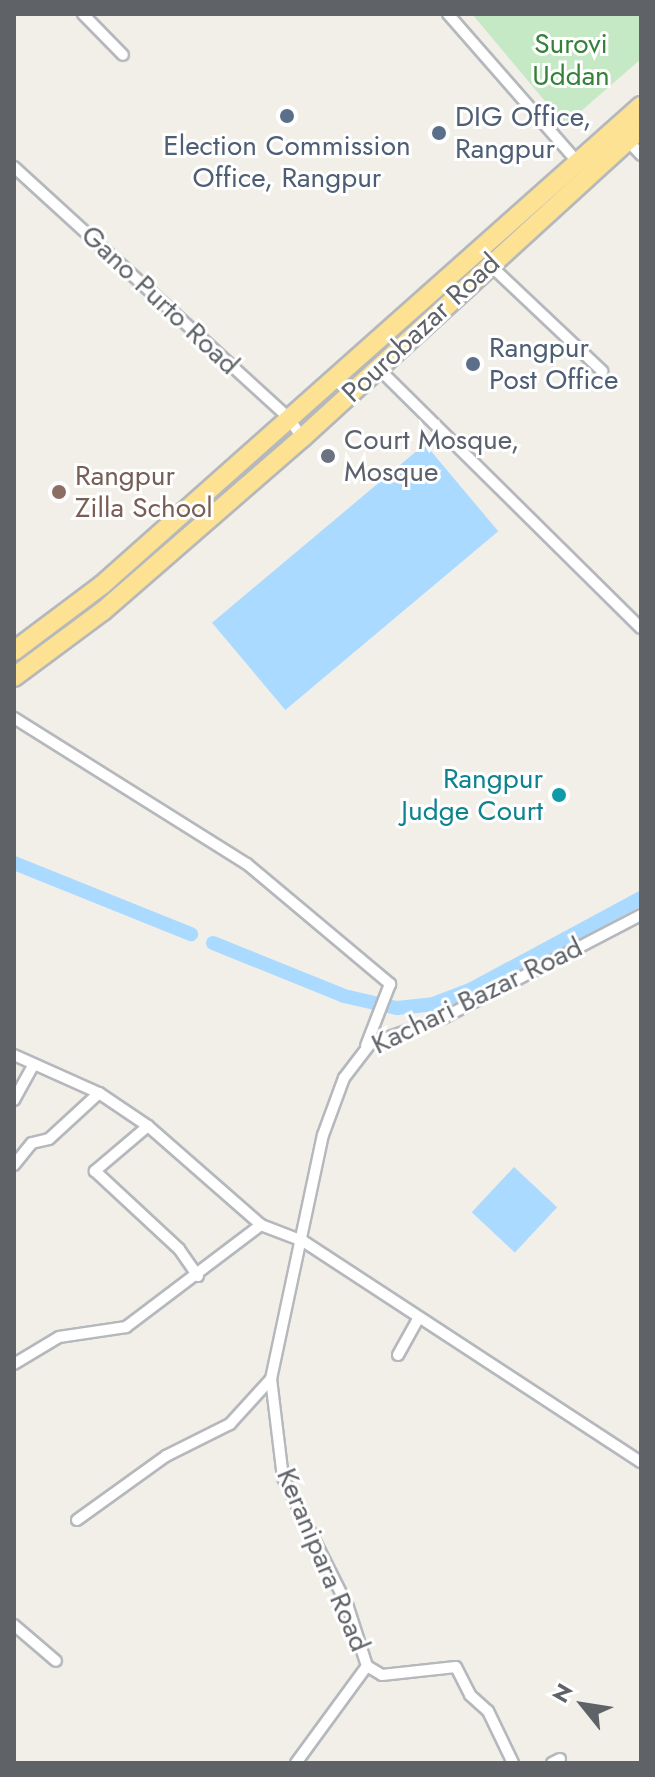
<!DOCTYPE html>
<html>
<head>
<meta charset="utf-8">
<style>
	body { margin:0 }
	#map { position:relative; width:655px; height:1777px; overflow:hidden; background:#f1efe8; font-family:Jost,sans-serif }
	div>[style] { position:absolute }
	.green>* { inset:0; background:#c5e8c5 }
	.water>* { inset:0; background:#aadaff; transform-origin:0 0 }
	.canal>* { height:14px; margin:-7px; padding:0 7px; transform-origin:7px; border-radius:7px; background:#aadaff }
	.roads { filter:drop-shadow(2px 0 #b5b8bc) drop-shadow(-2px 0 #b5b8bc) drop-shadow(0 2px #b5b8bc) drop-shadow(0 -2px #b5b8bc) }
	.street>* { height:10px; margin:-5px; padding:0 5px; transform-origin:5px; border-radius:5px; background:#fff }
	.highway>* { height:18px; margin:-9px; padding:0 9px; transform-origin:9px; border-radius:9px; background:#fde293 }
	.dots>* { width:22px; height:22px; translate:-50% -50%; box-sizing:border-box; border:4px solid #fff; border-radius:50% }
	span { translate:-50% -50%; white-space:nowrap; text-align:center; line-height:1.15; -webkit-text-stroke:6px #fff; paint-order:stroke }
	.park-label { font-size:28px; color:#348238 }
	.service-label { font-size:28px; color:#4e5e75 }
	.left { translate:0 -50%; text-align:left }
	.street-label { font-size:28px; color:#5f6368 }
	.worship-label { font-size:28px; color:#5b616d }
	.education-label { font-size:28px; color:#785e54 }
	.culture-label { font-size:28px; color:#0d838f }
	.right { translate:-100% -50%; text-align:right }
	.frame { position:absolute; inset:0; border:16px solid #5f6368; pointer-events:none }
	.north { position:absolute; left:543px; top:1665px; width:80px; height:80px; -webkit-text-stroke:6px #fff; paint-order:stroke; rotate:300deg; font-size:22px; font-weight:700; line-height:32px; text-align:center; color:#5f6368 }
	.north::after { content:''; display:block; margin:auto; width:28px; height:36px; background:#5f6368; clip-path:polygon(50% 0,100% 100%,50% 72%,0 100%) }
</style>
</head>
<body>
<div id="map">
	<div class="green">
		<div style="clip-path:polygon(472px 14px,641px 14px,641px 59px,565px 125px)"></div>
	</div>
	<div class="water">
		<div style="left:425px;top:444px;width:114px;height:278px;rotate:50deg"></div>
		<div style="left:514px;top:1167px;width:59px;height:62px;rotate:43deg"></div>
	</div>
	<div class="canal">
		<div style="left:14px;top:863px;width:191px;rotate:21.9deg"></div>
		<div style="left:213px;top:943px;width:141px;rotate:22deg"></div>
		<div style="left:344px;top:996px;width:54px;rotate:12.8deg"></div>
		<div style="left:397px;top:1008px;width:36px;rotate:-6deg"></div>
		<div style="left:433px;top:1004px;width:42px;rotate:-21deg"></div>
		<div style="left:472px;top:989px;width:192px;rotate:-28.3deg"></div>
	</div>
	<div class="roads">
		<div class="street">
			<div style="left:83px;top:14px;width:57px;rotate:45.7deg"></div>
			<div style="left:448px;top:14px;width:201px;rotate:48.8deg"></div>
			<div style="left:628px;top:141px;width:19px;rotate:47deg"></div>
			<div style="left:14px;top:167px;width:372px;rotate:42.4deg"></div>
			<div style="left:289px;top:418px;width:24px;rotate:57deg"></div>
			<div style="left:489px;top:264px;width:156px;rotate:43.4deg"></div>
			<div style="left:379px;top:369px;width:368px;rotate:44.7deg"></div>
			<div style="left:14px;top:718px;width:275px;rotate:32.1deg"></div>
			<div style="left:247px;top:864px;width:187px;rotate:40deg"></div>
			<div style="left:390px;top:984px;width:66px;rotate:111.2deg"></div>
			<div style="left:14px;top:1055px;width:93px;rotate:24.1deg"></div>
			<div style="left:99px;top:1093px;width:59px;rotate:34deg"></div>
			<div style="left:148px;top:1126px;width:150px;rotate:41.2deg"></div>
			<div style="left:261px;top:1225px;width:45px;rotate:20.9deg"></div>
			<div style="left:303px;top:1241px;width:404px;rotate:33.2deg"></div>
			<div style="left:14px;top:1100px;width:39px;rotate:-61deg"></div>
			<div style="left:148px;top:1126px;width:70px;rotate:139.7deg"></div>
			<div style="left:95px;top:1171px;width:115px;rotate:42.9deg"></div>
			<div style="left:179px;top:1249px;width:33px;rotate:55deg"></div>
			<div style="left:14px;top:1165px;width:28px;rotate:-51deg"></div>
			<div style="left:32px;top:1143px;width:17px;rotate:-13deg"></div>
			<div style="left:49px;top:1139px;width:68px;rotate:-42.6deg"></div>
			<div style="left:398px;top:1355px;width:41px;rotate:-60.9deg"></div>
			<div style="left:14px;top:1364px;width:52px;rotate:-31deg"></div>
			<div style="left:59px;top:1337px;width:68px;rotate:-8.5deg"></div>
			<div style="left:126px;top:1327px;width:169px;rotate:-37.1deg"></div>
			<div style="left:77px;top:1520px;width:110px;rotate:-35.7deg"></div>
			<div style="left:166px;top:1456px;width:72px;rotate:-26.6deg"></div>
			<div style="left:230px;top:1424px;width:61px;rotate:-47.7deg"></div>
			<div style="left:14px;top:1625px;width:55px;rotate:40.6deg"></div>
			<div style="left:367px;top:1666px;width:17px;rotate:31deg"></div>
			<div style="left:382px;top:1675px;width:74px;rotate:-6.2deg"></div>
			<div style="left:456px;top:1667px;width:31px;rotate:63deg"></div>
			<div style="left:470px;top:1695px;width:24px;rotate:42deg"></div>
			<div style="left:488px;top:1711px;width:58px;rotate:64.3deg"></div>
			<div style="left:296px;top:1763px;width:120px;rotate:-53.8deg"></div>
			<div style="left:367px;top:1666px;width:62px;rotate:-107.9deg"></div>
			<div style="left:348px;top:1607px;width:144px;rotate:-116.7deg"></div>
			<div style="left:283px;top:1478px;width:100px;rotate:-96.9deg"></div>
			<div style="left:271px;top:1379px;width:249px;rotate:-78deg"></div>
			<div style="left:323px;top:1135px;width:61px;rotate:-69.8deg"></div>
			<div style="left:344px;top:1078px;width:43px;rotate:-52.6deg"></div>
			<div style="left:370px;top:1044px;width:80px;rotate:-19.8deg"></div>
			<div style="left:445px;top:1017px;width:221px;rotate:-27.5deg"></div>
			<div style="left:552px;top:1763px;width:9px;rotate:-27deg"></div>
		</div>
		<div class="highway">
			<div style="left:14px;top:651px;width:110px;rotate:-36.9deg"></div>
			<div style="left:102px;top:585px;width:721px;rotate:-41.63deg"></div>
			<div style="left:14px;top:677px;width:111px;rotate:-36.6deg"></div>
			<div style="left:103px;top:611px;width:264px;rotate:-41deg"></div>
			<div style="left:302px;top:438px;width:459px;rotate:-42.4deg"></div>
		</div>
	</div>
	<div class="dots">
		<div style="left:287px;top:116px;background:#5c6f8a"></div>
		<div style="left:439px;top:133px;background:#5c6f8a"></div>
		<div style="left:473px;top:364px;background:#5c6f8a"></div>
		<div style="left:328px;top:456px;background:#6b7280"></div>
		<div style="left:59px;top:492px;background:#8d6e63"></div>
		<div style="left:559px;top:795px;background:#0f9aa8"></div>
	</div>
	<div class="park-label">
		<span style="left:571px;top:60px">Surovi<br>Uddan</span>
	</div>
	<div class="service-label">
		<span class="left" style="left:455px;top:133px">DIG Office,<br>Rangpur</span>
		<span style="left:287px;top:162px">Election Commission<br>Office, Rangpur</span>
		<span class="left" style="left:489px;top:364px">Rangpur<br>Post Office</span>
	</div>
	<div class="street-label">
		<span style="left:160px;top:300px;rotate:43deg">Gano Purto Road</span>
		<span style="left:421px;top:328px;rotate:-43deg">Pourobazar Road</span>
		<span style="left:477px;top:996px;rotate:-26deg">Kachari Bazar Road</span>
		<span style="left:323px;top:1560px;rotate:67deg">Keranipara Road</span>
	</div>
	<div class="worship-label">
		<span class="left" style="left:344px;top:456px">Court Mosque,<br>Mosque</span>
	</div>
	<div class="education-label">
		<span class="left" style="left:75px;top:492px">Rangpur<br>Zilla School</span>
	</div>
	<div class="culture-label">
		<span class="right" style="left:543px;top:795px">Rangpur<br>Judge Court</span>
	</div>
	<div class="frame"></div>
	<div class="north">N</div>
</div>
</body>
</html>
